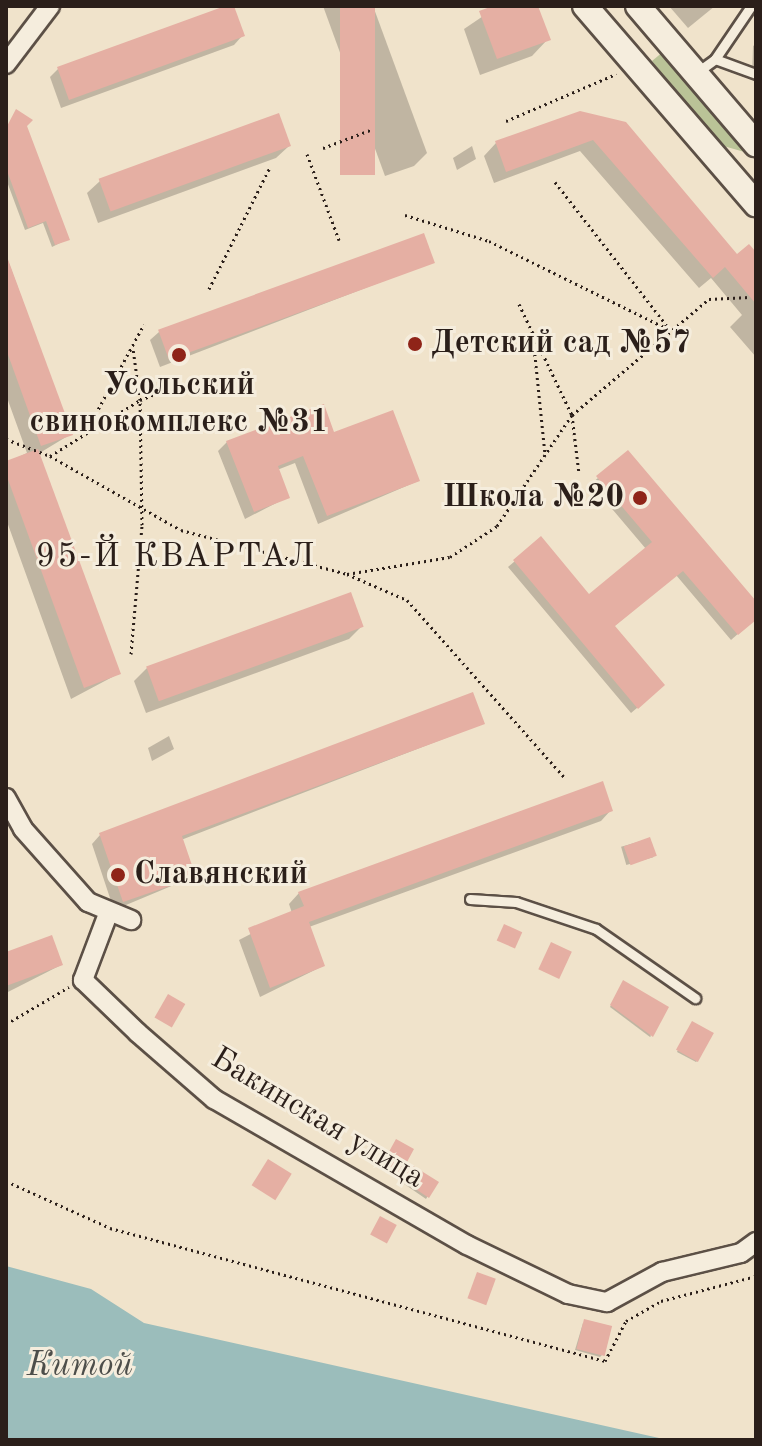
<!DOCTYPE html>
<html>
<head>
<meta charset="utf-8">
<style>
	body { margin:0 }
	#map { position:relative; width:762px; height:1446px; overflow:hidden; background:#f0e3cb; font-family:"Old Standard TT",serif }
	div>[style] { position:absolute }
	.green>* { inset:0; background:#bac397 }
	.water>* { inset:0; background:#9bbdbb }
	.shadow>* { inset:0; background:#0003; transform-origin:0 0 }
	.building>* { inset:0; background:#e5afa3; transform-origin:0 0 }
	.path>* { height:3px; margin-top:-1.5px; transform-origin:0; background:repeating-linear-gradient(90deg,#2b1f1a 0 2px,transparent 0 6px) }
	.roads { filter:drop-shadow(2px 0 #5c5046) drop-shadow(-2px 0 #5c5046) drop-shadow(0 2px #5c5046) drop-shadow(0 -2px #5c5046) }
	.lane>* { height:9px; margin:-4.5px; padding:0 4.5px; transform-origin:4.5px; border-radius:4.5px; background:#f5eddd }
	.street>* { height:18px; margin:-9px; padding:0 9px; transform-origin:9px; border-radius:9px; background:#f5eddd }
	.secondary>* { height:24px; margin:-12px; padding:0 12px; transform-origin:12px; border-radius:12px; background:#f5eddd }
	.dots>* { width:22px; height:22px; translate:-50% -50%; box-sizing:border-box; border:4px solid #f5eddd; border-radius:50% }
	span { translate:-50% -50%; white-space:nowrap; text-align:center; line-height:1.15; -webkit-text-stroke:6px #f5eddd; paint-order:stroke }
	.poi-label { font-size:32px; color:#2b1f1a; font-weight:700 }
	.left { translate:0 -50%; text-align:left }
	.right { translate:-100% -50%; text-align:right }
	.street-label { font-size:32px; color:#2b1f1a }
	.neighbourhood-label { font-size:34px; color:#2b1f1a; letter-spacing:2px }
	.water-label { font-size:34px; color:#4d4e4a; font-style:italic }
	.frame { position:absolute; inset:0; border:8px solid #2b1f1a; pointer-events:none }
</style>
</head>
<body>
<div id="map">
	<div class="green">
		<div style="clip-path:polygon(664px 51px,748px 153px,720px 145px,652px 61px)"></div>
	</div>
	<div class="water">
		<div style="clip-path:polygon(6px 1266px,91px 1289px,144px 1323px,668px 1440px,6px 1440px)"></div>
	</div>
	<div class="shadow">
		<div style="clip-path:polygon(231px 6px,242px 36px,234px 45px,61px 108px,50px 77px,58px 69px)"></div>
		<div style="clip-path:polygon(323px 6px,373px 6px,427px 153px,414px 166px,385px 176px)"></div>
		<div style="clip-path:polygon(498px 6px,536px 6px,548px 39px,532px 56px,480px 75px,464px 29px)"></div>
		<div style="clip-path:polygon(669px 6px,715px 6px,688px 28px)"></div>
		<div style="clip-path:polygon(756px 44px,756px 79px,752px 78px,753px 46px)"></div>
		<div style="clip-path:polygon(580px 113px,737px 257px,756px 255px,756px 357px,730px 327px,742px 315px,711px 278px,699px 288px,580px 151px,494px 183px,484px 156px,496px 143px)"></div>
		<div style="clip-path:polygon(278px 116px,289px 146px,276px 158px,98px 223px,87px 193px,100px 181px)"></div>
		<div style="clip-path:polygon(24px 126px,68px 239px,52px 247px,43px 223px,25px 230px,6px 179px,6px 129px)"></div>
		<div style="clip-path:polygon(472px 146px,476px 159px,457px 170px,453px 158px)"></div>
		<div style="clip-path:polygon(6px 255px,71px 434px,38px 454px,118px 674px,71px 699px,6px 519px,6px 463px,27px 453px,6px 395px)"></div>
		<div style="clip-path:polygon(433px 262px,160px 367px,150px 340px,159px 332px)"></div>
		<div style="clip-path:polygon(333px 435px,418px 481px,318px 524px,295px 463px,277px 470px,288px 497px,245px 519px,218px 451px,227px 442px)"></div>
		<div style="clip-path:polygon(598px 478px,756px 604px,756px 618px,731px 640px,676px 575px,613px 627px,656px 692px,631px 713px,508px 567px,515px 561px,589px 597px,646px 549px,591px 484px)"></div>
		<div style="clip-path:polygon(361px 627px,349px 639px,146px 713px,134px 681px,147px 668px)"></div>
		<div style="clip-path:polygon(482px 724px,181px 840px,193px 877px,114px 910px,92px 844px,100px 835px)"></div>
		<div style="clip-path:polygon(169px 736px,174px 749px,152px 761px,148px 748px)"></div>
		<div style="clip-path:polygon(611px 810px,601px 821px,309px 927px,323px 966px,260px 997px,239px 940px,292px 913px,289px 904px,299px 893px)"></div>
		<div style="left:648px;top:839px;width:19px;height:28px;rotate:74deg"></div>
		<div style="clip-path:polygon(6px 954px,61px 965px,6px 993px)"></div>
		<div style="clip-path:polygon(622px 984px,651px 1036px,650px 1037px,610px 1007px)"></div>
		<div style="clip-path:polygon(691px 1025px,697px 1061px,696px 1062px,677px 1052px)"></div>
		<div style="clip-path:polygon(395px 1143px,404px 1163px,436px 1182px,426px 1199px,381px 1168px)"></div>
		<div style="clip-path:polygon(583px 1323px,602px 1355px,600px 1357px,575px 1350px)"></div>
	</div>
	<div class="building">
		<div style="clip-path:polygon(225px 6px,234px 6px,245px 36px,69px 100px,57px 67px)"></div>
		<div style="left:340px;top:6px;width:35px;height:169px"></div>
		<div style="clip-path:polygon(493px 6px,538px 6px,551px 40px,497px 59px,479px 11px)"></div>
		<div style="clip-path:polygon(16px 109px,33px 120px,27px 126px,70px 240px,55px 245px,46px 221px,28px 228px,6px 168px,6px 128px)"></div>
		<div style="clip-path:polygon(580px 111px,626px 122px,737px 254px,749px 244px,756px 252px,756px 304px,725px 267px,713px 278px,593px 140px,506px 172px,495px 141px)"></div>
		<div style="left:279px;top:113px;width:35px;height:192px;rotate:70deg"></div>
		<div style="left:424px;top:233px;width:32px;height:283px;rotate:70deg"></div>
		<div style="clip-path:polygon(6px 254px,73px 435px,41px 446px,6px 349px)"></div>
		<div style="clip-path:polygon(324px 404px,334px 432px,393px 410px,420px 481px,327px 516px,303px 456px,278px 466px,290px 498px,254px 512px,226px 441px)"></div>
		<div style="clip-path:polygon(38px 449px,121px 674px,84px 688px,6px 474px,6px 461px)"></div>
		<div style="clip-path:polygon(628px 450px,756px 601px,756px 620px,738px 635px,683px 571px,615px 626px,665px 685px,638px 709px,513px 560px,541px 536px,589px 594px,652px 542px,596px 476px)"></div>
		<div style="left:351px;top:592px;width:37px;height:218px;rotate:70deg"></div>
		<div style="clip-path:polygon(473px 692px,485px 724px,182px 836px,196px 877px,123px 902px,99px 833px)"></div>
		<div style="clip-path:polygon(603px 781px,613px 811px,309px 922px,325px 966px,270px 988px,248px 928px,304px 906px,298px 892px)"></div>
		<div style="left:650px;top:837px;width:20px;height:28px;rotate:70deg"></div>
		<div style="left:504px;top:924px;width:20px;height:18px;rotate:24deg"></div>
		<div style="clip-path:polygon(52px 935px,63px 965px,6px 986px,6px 952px)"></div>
		<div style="left:551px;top:942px;width:23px;height:30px;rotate:25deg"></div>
		<div style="clip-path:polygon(623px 980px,669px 1007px,653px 1037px,610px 1005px)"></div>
		<div style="left:168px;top:994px;width:20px;height:27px;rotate:30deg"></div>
		<div style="left:692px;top:1021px;width:25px;height:33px;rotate:29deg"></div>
		<div style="clip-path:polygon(396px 1139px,414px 1149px,407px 1162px,439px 1182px,429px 1198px,381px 1166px)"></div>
		<div style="left:268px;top:1159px;width:28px;height:31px;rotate:32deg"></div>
		<div style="left:380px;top:1216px;width:19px;height:21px;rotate:28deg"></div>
		<div style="left:477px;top:1272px;width:20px;height:28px;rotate:20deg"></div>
		<div style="left:584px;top:1319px;width:29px;height:31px;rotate:14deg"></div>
	</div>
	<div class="path">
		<div style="left:506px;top:121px;width:120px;rotate:-23.1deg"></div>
		<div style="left:323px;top:148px;width:53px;rotate:-20.8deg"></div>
		<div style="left:307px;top:154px;width:92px;rotate:69.6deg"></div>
		<div style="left:555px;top:182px;width:184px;rotate:52.1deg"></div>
		<div style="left:405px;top:215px;width:88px;rotate:17.2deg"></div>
		<div style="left:489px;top:241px;width:202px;rotate:26.2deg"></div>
		<div style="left:209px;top:289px;width:136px;rotate:-63.4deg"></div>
		<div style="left:519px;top:304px;width:123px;rotate:64.5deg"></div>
		<div style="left:572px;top:415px;width:59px;rotate:83.2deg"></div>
		<div style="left:533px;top:336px;width:120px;rotate:84.2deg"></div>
		<div style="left:87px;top:430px;width:120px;rotate:-61.7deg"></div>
		<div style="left:6px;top:439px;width:47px;rotate:21.1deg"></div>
		<div style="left:50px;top:456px;width:106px;rotate:-31.9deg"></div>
		<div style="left:140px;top:400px;width:52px;rotate:-97.7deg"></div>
		<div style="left:50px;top:456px;width:150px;rotate:29.5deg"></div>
		<div style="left:181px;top:530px;width:172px;rotate:14.8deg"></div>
		<div style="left:347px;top:574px;width:65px;rotate:23.4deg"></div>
		<div style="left:407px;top:600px;width:238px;rotate:48.4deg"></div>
		<div style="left:347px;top:574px;width:104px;rotate:-9.4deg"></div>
		<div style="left:450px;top:557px;width:56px;rotate:-33.4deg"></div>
		<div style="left:497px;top:526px;width:134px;rotate:-56deg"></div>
		<div style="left:572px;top:415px;width:180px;rotate:-40.3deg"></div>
		<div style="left:709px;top:299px;width:41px;rotate:-2.8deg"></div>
		<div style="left:131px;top:654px;width:129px;rotate:-85.1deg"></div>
		<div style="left:142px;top:525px;width:125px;rotate:-90.9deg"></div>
		<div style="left:140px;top:400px;width:31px;rotate:-22deg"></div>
		<div style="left:6px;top:1024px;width:73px;rotate:-30.4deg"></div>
		<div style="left:6px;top:1181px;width:114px;rotate:24.3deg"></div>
		<div style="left:110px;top:1228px;width:513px;rotate:15.04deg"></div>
		<div style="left:605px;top:1361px;width:45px;rotate:-62.3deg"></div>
		<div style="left:626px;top:1321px;width:40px;rotate:-29.7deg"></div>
		<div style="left:661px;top:1301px;width:98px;rotate:-14.7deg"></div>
	</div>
	<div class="roads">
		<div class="lane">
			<div style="left:715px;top:59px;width:44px;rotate:20.1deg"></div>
			<div style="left:696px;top:73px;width:24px;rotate:-36deg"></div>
			<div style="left:715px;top:59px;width:64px;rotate:-55.8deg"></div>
			<div style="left:470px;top:899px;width:46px;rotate:3.7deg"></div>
			<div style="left:516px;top:902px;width:84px;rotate:18.6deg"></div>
			<div style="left:596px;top:929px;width:121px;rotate:34.9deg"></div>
		</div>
		<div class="street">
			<div style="left:6px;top:64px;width:73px;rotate:-52.8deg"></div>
			<div style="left:6px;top:798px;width:35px;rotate:61deg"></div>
			<div style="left:23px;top:829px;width:98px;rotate:48.3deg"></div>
			<div style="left:88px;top:902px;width:47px;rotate:22.7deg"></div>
			<div style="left:108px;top:914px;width:71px;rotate:110.7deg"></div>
			<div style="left:83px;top:980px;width:76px;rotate:43.9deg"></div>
			<div style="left:138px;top:1033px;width:101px;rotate:41deg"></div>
			<div style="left:214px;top:1099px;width:292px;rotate:30deg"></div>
			<div style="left:467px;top:1245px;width:112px;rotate:25.9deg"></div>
			<div style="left:568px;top:1294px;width:40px;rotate:12deg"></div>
			<div style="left:607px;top:1302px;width:63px;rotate:-28.6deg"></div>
			<div style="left:662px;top:1272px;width:81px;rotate:-13.5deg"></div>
			<div style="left:741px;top:1253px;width:19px;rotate:-36deg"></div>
		</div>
		<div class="secondary">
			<div style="left:585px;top:6px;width:262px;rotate:49.2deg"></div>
			<div style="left:638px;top:6px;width:182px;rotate:49.5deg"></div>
		</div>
	</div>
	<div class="dots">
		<div style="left:415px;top:344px;background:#8f2418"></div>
		<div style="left:179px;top:355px;background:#8f2418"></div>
		<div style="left:640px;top:498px;background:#8f2418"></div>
		<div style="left:118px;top:875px;background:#8f2418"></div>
	</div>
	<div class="poi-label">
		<span class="left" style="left:431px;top:344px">Детский сад №57</span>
		<span style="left:179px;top:405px">Усольский<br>свинокомплекс №31</span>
		<span class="right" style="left:624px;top:498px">Школа №20</span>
		<span class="left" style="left:134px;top:875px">Славянский</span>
	</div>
	<div class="street-label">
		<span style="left:317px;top:1119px;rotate:31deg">Бакинская улица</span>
	</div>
	<div class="neighbourhood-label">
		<span style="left:176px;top:558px">95-Й КВАРТАЛ</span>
	</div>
	<div class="water-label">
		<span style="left:80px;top:1367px">Китой</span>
	</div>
	<div class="frame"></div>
</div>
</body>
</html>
